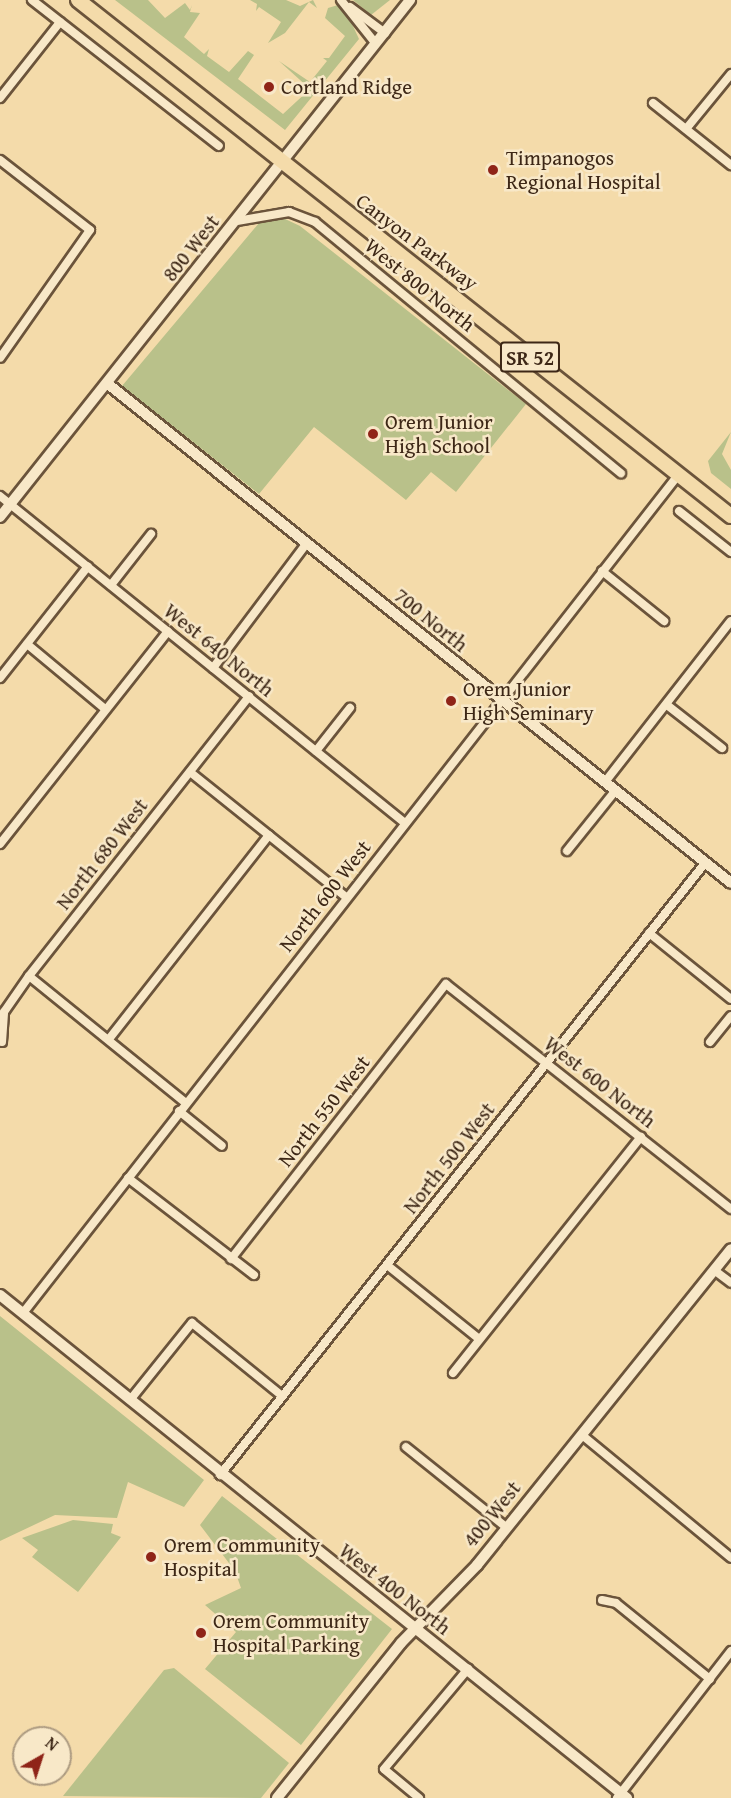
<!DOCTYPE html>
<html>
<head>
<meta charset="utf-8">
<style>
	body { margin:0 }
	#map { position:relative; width:731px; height:1798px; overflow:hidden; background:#f4dbaa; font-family:"Gentium Book Plus",serif }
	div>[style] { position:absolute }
	.green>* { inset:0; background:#b9c18a }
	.roads { filter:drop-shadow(2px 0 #6b543b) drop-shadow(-2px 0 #6b543b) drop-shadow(0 2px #6b543b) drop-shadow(0 -2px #6b543b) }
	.minor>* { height:8px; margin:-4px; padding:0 4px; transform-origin:4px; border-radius:4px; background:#f8e8c8 }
	.tertiary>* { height:10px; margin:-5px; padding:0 5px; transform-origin:5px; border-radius:5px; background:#f8e8c8 }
	.secondary>* { height:10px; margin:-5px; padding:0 5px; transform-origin:5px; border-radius:5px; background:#f8e8c8 }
	.trunk>* { height:14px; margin:-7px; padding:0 7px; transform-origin:7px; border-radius:7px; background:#f4dbaa }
	.dots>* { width:16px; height:16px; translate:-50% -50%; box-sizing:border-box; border:3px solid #f8e8c8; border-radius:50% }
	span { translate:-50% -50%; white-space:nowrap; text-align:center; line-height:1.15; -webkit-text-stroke:5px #f8e8c8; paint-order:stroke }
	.shield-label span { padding:2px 4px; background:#f8e8c8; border:2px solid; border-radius:4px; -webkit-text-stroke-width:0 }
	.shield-label { font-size:20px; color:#3d2716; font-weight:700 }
	.poi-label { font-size:21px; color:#3d2716 }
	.left { translate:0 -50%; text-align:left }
	.street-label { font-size:21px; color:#3d2716 }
	.north { position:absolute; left:12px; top:1726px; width:60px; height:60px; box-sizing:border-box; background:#f8e8c8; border:2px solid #ad9b81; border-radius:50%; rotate:39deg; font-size:16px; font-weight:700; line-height:24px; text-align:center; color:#3d2716 }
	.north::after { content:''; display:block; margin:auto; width:21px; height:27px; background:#8f2418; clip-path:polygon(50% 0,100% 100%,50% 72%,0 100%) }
</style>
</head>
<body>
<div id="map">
	<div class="green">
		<div style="clip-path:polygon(115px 0,148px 0,165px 18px,185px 3px,190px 10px,192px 5px,190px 12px,200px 13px,184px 37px,204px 54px,209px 49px,207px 56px,229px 72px,248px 51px,254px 55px,238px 79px,283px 114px,310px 89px,279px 61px,310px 82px,327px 61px,323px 58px,329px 58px,345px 36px,325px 18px,328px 8px,338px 5px,346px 11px,359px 39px,285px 130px)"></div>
		<div style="clip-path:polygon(250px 0,286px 0,300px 6px,313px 0,317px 8px,309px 2px,285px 33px,268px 43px,281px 22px,259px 7px,256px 11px,257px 4px)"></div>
		<div style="clip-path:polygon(353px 0,390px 0,371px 15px)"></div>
		<div style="clip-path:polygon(283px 218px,300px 226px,526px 404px,456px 492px,431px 472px,406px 500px,314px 427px,259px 494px,122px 386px,259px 223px)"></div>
		<div style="clip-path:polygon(731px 432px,722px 454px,731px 470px,731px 489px,711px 473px,708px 461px)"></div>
		<div style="clip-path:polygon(0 1316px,204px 1480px,184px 1507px,128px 1482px,117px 1518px,55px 1515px,0 1541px)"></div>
		<div style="clip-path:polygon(222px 1496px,392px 1629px,301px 1745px,205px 1669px,236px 1632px,205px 1605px,241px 1588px,235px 1571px,200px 1525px)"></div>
		<div style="clip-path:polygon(73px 1520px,113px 1524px,111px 1533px,121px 1537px,78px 1592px,32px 1557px,38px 1550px,22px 1538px)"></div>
		<div style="clip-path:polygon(174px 1668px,289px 1763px,261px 1798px,63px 1796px,164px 1670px)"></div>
	</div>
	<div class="roads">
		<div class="minor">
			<div style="left:32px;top:0;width:237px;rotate:38deg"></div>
			<div style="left:341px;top:0;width:56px;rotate:51.5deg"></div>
			<div style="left:350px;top:7px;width:44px;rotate:36.6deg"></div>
			<div style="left:0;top:98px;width:97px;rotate:-51.7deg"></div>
			<div style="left:653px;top:103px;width:100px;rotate:38.5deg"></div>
			<div style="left:686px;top:129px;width:71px;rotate:-50.7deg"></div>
			<div style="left:0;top:160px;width:114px;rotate:37.9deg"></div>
			<div style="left:90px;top:230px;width:156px;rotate:125.1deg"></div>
			<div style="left:237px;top:221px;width:53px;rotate:-9.8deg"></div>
			<div style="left:289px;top:212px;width:28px;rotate:21deg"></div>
			<div style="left:315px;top:222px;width:396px;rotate:39.4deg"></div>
			<div style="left:0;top:496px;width:521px;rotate:38.92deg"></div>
			<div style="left:679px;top:511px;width:66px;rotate:38.3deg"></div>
			<div style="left:602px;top:571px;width:80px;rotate:38.9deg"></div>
			<div style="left:111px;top:585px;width:65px;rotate:-51.9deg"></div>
			<div style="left:27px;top:644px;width:102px;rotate:39.8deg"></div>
			<div style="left:213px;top:668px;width:155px;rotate:-53.1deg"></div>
			<div style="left:0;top:678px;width:142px;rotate:-51.8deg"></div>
			<div style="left:667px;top:705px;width:70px;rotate:38deg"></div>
			<div style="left:316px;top:751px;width:55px;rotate:-51.7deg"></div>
			<div style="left:190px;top:772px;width:200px;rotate:38.7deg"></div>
			<div style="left:605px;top:782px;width:204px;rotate:-52deg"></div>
			<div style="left:0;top:844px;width:271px;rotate:-51.7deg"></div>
			<div style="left:567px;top:851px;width:78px;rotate:-51.2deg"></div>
			<div style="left:649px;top:933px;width:105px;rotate:38.8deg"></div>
			<div style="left:29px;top:976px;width:202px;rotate:39deg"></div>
			<div style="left:109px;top:1039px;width:259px;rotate:-51.9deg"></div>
			<div style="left:2px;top:1042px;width:30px;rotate:-86deg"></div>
			<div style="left:4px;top:1012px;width:44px;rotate:-55.2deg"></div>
			<div style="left:29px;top:976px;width:356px;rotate:-51.8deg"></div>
			<div style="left:710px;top:1042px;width:33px;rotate:-51deg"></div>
			<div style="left:179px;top:1111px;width:55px;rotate:39.1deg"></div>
			<div style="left:128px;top:1178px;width:159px;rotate:37.6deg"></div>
			<div style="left:231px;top:1259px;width:349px;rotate:-52deg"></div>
			<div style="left:446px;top:984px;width:363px;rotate:38.3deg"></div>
			<div style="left:387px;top:1265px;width:118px;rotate:38.8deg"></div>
			<div style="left:714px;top:1270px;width:21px;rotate:37deg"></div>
			<div style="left:23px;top:1313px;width:1065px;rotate:-51.98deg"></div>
			<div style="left:453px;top:1373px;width:302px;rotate:-51.5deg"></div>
			<div style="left:130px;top:1400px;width:99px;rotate:-51.2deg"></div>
			<div style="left:192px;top:1323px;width:116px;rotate:39deg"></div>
			<div style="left:582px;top:1435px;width:193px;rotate:39.5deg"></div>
			<div style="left:406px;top:1447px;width:129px;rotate:38.7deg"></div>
			<div style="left:220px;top:1475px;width:781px;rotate:-51.6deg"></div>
			<div style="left:602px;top:1600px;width:14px;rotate:12deg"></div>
			<div style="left:616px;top:1603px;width:121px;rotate:39deg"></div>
			<div style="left:419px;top:1798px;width:45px;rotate:-140.4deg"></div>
			<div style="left:384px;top:1769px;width:131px;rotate:-50deg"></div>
			<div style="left:617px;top:1798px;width:186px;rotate:-52.2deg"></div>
		</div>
		<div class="tertiary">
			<div style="left:108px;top:384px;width:798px;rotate:38.69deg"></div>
			<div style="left:0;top:517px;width:660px;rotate:-51.58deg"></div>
		</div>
		<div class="secondary">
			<div style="left:0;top:1295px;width:804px;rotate:38.74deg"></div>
			<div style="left:277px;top:1798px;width:198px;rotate:-51.3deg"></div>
			<div style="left:401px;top:1643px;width:109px;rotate:-45.7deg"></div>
			<div style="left:477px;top:1565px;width:405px;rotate:-51.2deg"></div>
		</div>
		<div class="trunk">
			<div style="left:78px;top:0;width:832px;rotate:38.32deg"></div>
		</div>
	</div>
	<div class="dots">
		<div style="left:269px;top:87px;background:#8f2418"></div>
		<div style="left:493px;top:170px;background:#8f2418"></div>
		<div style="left:373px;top:434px;background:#8f2418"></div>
		<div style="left:451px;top:701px;background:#8f2418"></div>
		<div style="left:151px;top:1557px;background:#8f2418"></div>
		<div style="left:201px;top:1633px;background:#8f2418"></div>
	</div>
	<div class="shield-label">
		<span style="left:530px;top:357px">SR 52</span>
	</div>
	<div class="poi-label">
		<span class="left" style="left:281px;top:87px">Cortland Ridge</span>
		<span class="left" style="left:506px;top:170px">Timpanogos<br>Regional Hospital</span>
		<span class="left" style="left:385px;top:434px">Orem Junior<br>High School</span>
		<span class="left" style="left:463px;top:701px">Orem Junior<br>High Seminary</span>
		<span class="left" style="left:164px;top:1557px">Orem Community<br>Hospital</span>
		<span class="left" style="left:213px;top:1633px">Orem Community<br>Hospital Parking</span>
	</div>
	<div class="street-label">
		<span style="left:417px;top:242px;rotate:37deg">Canyon Parkway</span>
		<span style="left:191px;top:248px;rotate:-52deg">800 West</span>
		<span style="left:420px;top:285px;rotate:39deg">West 800 North</span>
		<span style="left:431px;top:620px;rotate:39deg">700 North</span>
		<span style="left:219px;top:650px;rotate:39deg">West 640 North</span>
		<span style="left:102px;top:854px;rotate:-52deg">North 680 West</span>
		<span style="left:325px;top:896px;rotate:-52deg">North 600 West</span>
		<span style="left:600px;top:1082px;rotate:38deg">West 600 North</span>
		<span style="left:324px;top:1111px;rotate:-52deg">North 550 West</span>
		<span style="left:449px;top:1158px;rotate:-52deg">North 500 West</span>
		<span style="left:492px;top:1514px;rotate:-51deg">400 West</span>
		<span style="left:395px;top:1589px;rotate:38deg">West 400 North</span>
	</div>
	<div class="north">N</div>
</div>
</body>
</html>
